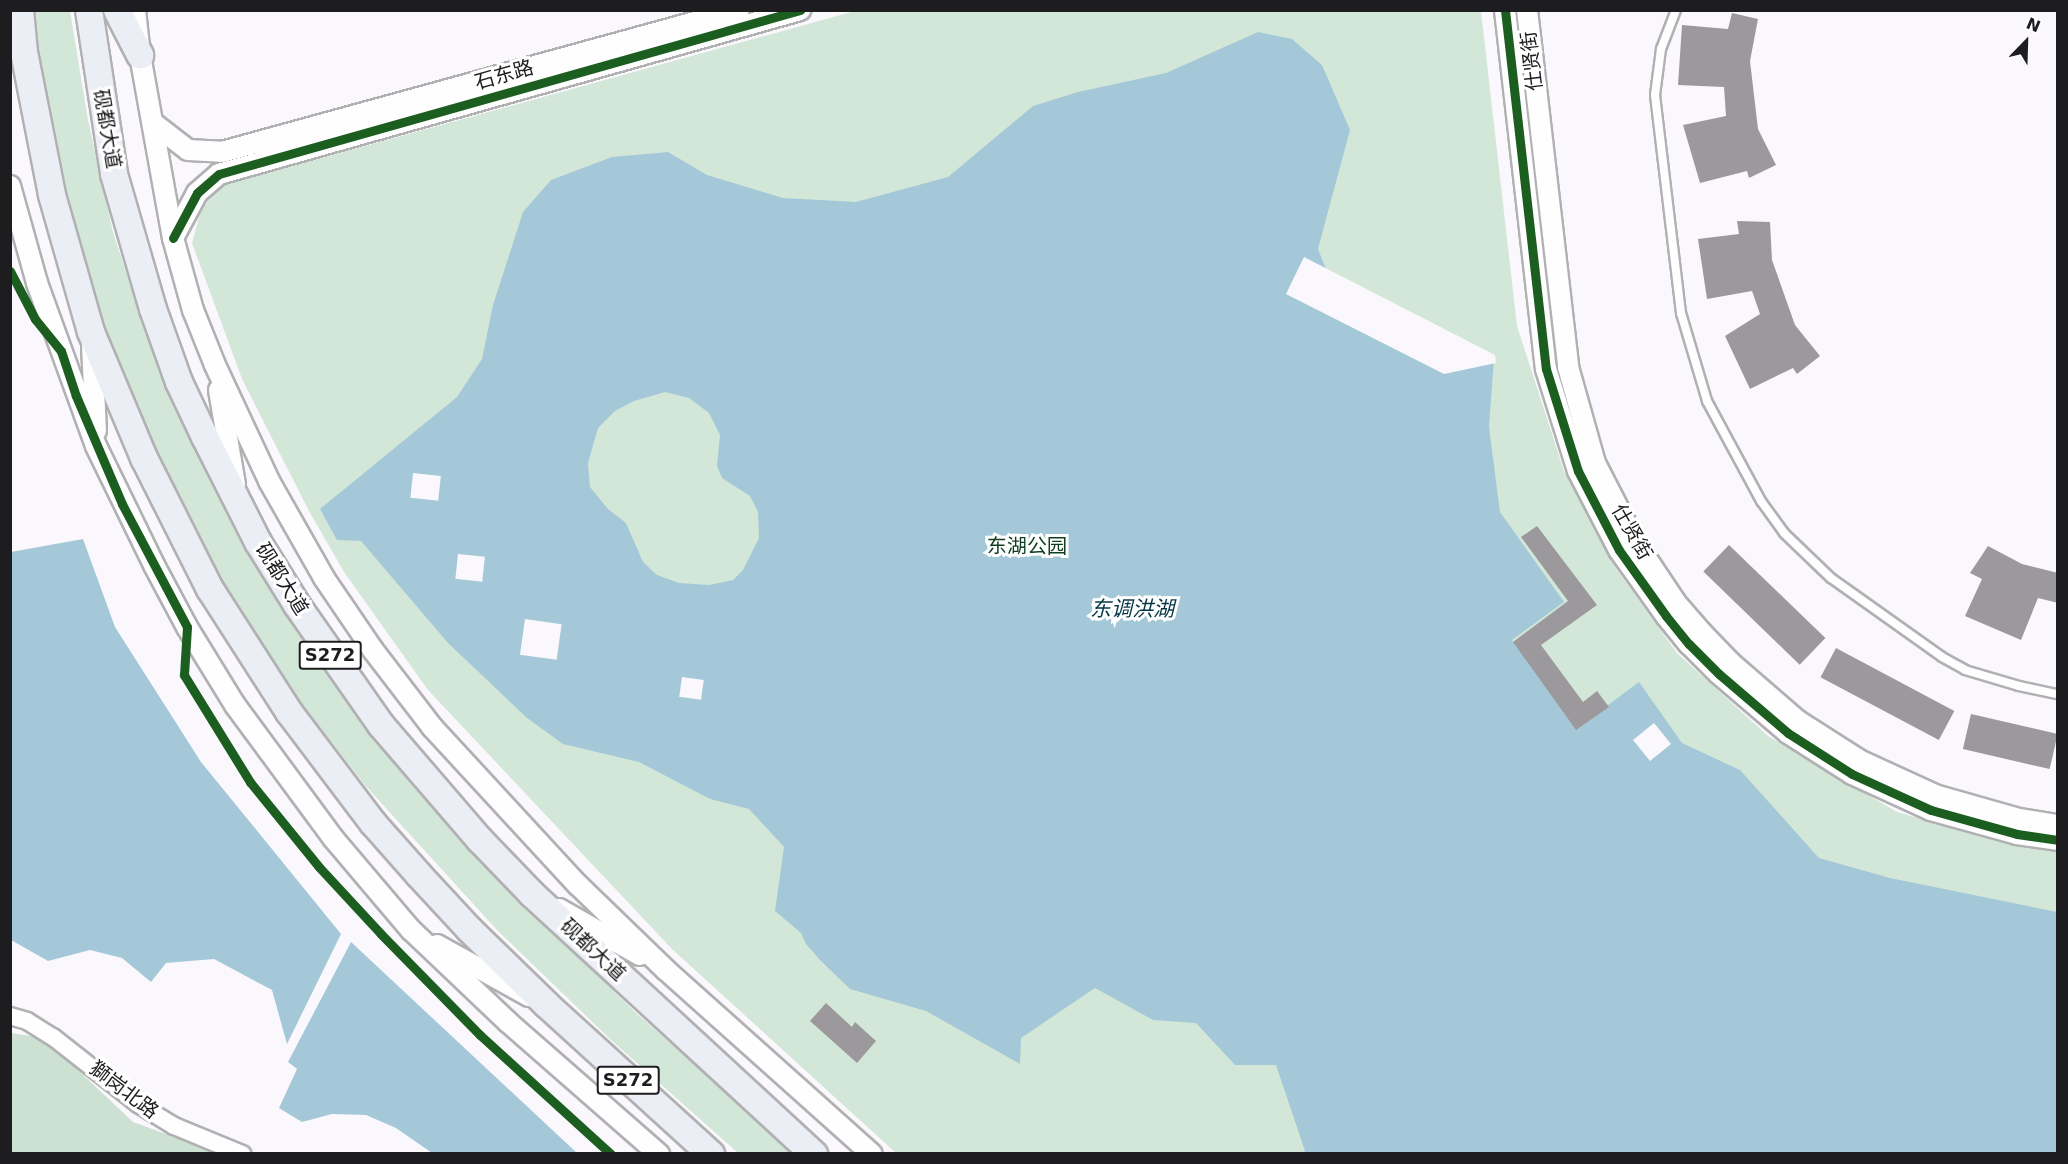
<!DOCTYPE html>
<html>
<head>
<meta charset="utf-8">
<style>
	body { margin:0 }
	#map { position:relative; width:2068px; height:1164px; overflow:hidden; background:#faf8fc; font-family:"DejaVu Sans","Noto Sans SC",sans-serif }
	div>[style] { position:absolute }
	.green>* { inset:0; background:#d2e7d8 }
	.forest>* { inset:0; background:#cce1d2 }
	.water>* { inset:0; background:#a5c8d8 }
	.pier>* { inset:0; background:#faf8fc; transform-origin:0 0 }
	.building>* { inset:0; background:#9b999c; transform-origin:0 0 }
	.roads { filter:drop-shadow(2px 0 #b1b0b3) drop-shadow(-2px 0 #b1b0b3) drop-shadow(0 2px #b1b0b3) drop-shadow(0 -2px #b1b0b3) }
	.service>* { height:8px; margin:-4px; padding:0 4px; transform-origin:4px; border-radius:4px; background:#fefeff }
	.minor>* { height:16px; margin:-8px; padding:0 8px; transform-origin:8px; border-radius:8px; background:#fefeff }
	.tertiary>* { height:20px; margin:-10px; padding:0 10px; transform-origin:10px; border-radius:10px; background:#fefeff }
	.primary>* { height:26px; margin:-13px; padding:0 13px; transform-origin:13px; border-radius:13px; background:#eceef5 }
	.cycleway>* { height:9px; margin:-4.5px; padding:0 4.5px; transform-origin:4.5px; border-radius:4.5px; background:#1b5e20 }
	span { translate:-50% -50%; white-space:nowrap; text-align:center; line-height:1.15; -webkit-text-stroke:6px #fff; paint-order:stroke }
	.shield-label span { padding:2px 4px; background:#fff; border:2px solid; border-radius:4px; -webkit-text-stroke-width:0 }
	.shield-label { font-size:18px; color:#1d1c1e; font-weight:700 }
	.street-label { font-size:20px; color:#1d1c1e }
	.park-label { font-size:20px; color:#0f3d1f }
	.water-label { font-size:21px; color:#053645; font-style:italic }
	.frame { position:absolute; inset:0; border:12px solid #1d1c1e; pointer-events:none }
	.north { position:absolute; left:1996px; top:12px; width:60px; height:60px; -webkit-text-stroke:4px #fff; paint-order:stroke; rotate:23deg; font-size:16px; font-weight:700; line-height:24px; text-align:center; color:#1d1c1e }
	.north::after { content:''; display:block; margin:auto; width:21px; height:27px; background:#1d1c1e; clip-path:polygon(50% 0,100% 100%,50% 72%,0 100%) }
</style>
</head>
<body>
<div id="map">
	<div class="green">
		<div style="clip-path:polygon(32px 11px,70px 11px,88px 120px,113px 232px,147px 336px,210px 478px,256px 563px,316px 659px,390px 757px,523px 903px,635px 1012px,795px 1153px,738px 1153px,611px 1040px,497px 930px,364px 784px,289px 687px,228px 590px,177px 497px,114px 355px,79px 245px,49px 122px)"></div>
		<div style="clip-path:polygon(855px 11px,1481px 11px,1517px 326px,1564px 471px,1617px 570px,1677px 653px,1768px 736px,1897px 812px,2008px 843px,2057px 847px,2057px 1153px,896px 1153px,672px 949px,428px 690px,344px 572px,309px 511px,242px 379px,192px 243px,201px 210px,220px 186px)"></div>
	</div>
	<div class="forest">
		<div style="clip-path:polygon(11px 1033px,44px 1038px,133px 1122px,218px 1153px,11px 1154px)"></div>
	</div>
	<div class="water">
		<div style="clip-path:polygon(evenodd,1258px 32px,1292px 39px,1322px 65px,1350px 130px,1318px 249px,1328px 274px,1494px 358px,1489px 427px,1500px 512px,1564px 602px,1512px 640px,1577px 728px,1639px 682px,1682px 743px,1740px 770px,1819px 858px,1890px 878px,2057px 912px,2057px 1153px,1303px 1153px,1305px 1151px,1276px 1065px,1235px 1065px,1196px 1023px,1153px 1020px,1095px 988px,1021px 1038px,1020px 1064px,926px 1011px,850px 989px,820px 960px,806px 944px,801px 933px,775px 911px,784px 847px,749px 809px,710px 799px,639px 762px,563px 744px,527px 718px,448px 643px,361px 541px,337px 540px,320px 509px,457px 397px,482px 359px,493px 305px,523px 212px,551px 180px,612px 157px,668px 152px,707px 175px,783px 198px,856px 202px,948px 177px,1033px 106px,1078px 92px,1166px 73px,1258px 32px,665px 392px,689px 398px,709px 413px,720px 435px,717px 466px,722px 478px,750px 496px,758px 512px,759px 538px,743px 570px,733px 580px,709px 585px,679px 583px,657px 575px,643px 562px,626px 523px,608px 509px,590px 487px,588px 463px,598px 428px,615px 411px,634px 401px,665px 392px)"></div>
		<div style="clip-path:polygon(83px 539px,115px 627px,201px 762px,341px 934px,287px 1044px,272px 990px,214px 959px,166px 963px,151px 982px,122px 958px,90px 950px,48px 961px,11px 940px,11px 552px)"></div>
		<div style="clip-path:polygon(351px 942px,577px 1153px,432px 1153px,396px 1128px,366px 1115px,332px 1114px,302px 1122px,279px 1108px,297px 1069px,288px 1062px)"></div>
	</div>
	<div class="pier">
		<div style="clip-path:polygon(1304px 257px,1495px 355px,1496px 363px,1444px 374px,1286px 294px)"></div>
		<div style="left:413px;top:473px;width:28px;height:25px;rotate:6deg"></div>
		<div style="left:458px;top:554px;width:27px;height:25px;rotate:6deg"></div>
		<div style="left:525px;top:619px;width:37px;height:36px;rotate:8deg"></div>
		<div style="left:682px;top:677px;width:22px;height:20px;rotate:8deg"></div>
		<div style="left:1654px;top:723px;width:27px;height:27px;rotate:51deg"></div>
	</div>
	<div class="building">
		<div style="clip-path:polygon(1732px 13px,1758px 19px,1750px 61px,1758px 129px,1776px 165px,1749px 178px,1747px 171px,1700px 183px,1683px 125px,1726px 116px,1724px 87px,1678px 85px,1682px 25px,1728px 29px)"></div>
		<div style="clip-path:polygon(1737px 221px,1770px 222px,1772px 260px,1795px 325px,1820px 356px,1797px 374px,1793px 368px,1750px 389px,1725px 336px,1760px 314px,1752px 291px,1707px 299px,1698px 239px,1739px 234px)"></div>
		<div style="clip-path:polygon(1537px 526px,1597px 605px,1541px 645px,1583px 702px,1597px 691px,1609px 707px,1576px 730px,1513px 642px,1568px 601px,1521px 537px)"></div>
		<div style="left:1729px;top:545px;width:134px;height:37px;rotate:44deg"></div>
		<div style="clip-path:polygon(1988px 546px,2022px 564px,2058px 573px,2058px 603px,2038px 598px,2021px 640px,1965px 616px,1982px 579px,1970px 573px)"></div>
		<div style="left:1836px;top:648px;width:134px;height:33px;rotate:28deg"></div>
		<div style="left:1971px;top:714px;width:89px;height:36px;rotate:13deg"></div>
		<div style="clip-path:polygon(826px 1003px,852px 1027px,855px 1022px,876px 1041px,857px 1063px,810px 1021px)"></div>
	</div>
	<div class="roads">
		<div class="service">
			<div style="left:1676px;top:10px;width:42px;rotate:111deg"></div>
			<div style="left:1661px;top:49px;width:46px;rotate:97.4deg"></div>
			<div style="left:1655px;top:95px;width:220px;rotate:83.2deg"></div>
			<div style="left:1681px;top:313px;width:92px;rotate:73.5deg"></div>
			<div style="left:1707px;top:401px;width:114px;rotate:61.6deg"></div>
			<div style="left:1761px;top:501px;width:39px;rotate:54deg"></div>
			<div style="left:1784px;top:533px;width:65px;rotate:43.8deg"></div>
			<div style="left:1831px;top:578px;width:136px;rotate:35.4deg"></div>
			<div style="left:1942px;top:657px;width:26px;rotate:29deg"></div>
			<div style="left:1965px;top:670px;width:56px;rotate:16.5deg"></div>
			<div style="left:2019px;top:686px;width:40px;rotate:12deg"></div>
		</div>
		<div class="minor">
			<div style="left:10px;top:1016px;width:18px;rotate:16deg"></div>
			<div style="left:27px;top:1021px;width:31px;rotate:32deg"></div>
			<div style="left:53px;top:1037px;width:108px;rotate:38.2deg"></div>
			<div style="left:138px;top:1104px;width:42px;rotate:31.4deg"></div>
			<div style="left:174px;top:1126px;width:74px;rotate:22.4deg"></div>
		</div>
		<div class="tertiary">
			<div style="left:135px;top:10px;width:45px;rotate:83.7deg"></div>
			<div style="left:140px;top:55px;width:186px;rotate:79.8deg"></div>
			<div style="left:173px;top:238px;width:75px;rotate:74.5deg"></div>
			<div style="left:193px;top:310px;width:59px;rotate:68.2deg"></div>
			<div style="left:215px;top:365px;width:128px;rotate:65deg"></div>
			<div style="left:269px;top:481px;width:112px;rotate:60.4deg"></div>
			<div style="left:324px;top:578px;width:87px;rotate:55.8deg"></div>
			<div style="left:373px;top:650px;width:97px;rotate:52.5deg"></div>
			<div style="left:432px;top:727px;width:215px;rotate:47.3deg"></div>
			<div style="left:578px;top:885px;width:122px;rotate:44deg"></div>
			<div style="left:666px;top:970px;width:276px;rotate:41.8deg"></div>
			<div style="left:1505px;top:10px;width:361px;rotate:83.5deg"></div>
			<div style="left:1546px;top:369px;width:107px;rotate:72.6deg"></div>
			<div style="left:1578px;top:471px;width:89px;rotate:62.6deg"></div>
			<div style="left:1619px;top:550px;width:81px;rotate:54.5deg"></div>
			<div style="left:1666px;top:616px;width:36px;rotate:51deg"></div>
			<div style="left:1689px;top:644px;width:42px;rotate:45deg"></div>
			<div style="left:1719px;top:674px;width:91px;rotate:40.5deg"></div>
			<div style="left:1788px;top:733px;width:76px;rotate:32.6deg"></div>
			<div style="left:1852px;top:774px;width:87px;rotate:24.5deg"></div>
			<div style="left:1931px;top:810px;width:89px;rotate:15.6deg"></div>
			<div style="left:2017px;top:834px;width:41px;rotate:8.3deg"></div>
			<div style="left:1527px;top:10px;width:359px;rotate:83.4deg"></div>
			<div style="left:1568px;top:367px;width:100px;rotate:74.3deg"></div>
			<div style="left:1595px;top:463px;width:90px;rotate:62.9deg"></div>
			<div style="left:1636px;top:543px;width:72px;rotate:56.3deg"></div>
			<div style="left:1676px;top:603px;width:40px;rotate:49deg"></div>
			<div style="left:1702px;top:633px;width:42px;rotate:46deg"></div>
			<div style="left:1731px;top:663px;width:89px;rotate:40.9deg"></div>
			<div style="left:1798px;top:721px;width:72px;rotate:32.6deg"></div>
			<div style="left:1859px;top:760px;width:84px;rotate:24.7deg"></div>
			<div style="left:1935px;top:795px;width:87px;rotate:15.9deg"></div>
			<div style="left:2019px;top:819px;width:39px;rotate:9deg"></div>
			<div style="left:153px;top:123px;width:44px;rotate:37.6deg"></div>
			<div style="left:188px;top:150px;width:34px;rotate:3deg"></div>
			<div style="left:222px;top:152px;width:536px;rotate:-15.36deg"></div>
			<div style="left:10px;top:186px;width:101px;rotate:74.4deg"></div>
			<div style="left:37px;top:283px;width:173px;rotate:70.1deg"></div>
			<div style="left:96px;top:446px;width:132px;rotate:64deg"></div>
			<div style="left:154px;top:565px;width:70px;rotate:62deg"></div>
			<div style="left:187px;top:627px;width:92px;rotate:58.4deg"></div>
			<div style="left:235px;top:705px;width:165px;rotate:53.6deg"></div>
			<div style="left:333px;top:838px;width:121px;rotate:49.7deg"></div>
			<div style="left:411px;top:930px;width:134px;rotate:43.5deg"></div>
			<div style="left:508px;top:1022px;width:201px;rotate:41.2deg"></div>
			<div style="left:173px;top:238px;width:51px;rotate:-61.9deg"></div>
			<div style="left:197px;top:193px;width:29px;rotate:-41deg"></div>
			<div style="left:219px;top:174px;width:604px;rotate:-15.76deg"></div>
			<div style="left:92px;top:344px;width:87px;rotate:87.4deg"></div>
			<div style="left:219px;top:390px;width:96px;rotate:80.4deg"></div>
			<div style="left:559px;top:909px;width:93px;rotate:29.6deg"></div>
			<div style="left:437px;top:945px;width:105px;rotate:29deg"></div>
		</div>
		<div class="primary">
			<div style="left:20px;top:10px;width:42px;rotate:84.6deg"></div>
			<div style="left:24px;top:52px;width:146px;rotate:78.9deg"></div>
			<div style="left:52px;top:195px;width:142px;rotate:74.1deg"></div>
			<div style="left:91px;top:332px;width:137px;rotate:67.2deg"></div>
			<div style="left:144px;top:458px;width:147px;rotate:63.3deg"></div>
			<div style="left:210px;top:589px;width:146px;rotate:57.3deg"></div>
			<div style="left:289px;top:712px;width:139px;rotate:52.9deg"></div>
			<div style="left:373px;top:823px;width:69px;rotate:48.5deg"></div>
			<div style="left:419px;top:875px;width:75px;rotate:47.2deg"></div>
			<div style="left:470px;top:930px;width:107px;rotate:44.2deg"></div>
			<div style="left:547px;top:1005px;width:222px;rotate:42.3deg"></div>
			<div style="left:89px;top:10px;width:166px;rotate:81.3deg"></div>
			<div style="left:114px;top:174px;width:141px;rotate:73.9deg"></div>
			<div style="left:153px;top:309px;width:77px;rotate:70.4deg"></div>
			<div style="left:179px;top:382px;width:61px;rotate:64.7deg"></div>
			<div style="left:205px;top:437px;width:118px;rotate:63.2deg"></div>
			<div style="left:258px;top:542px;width:74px;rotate:58.2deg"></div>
			<div style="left:297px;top:605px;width:146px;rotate:55deg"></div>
			<div style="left:381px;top:725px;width:152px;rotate:49.3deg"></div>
			<div style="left:480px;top:840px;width:75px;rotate:46.1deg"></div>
			<div style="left:532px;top:894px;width:384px;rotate:42.7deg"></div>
			<div style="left:117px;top:10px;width:51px;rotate:62.9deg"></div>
		</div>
	</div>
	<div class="cycleway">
		<div style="left:1505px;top:10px;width:361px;rotate:83.5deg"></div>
		<div style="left:1546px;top:369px;width:107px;rotate:72.6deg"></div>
		<div style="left:1578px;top:471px;width:89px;rotate:62.6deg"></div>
		<div style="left:1619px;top:550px;width:81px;rotate:54.5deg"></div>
		<div style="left:1666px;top:616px;width:36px;rotate:51deg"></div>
		<div style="left:1689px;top:644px;width:42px;rotate:45deg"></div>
		<div style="left:1719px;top:674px;width:91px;rotate:40.5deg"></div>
		<div style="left:1788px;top:733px;width:76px;rotate:32.6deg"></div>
		<div style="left:1852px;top:774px;width:87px;rotate:24.5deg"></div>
		<div style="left:1931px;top:810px;width:89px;rotate:15.6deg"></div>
		<div style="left:2017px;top:834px;width:41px;rotate:8.3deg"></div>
		<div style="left:173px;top:238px;width:51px;rotate:-61.9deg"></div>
		<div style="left:197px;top:193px;width:29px;rotate:-41deg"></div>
		<div style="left:219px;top:174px;width:604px;rotate:-15.76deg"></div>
		<div style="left:10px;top:271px;width:54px;rotate:62.5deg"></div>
		<div style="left:35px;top:319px;width:41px;rotate:50.9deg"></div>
		<div style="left:61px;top:351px;width:47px;rotate:71.6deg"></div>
		<div style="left:76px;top:396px;width:117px;rotate:66.9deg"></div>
		<div style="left:122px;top:504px;width:139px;rotate:62.1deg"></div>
		<div style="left:187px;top:627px;width:48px;rotate:93.6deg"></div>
		<div style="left:184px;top:675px;width:126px;rotate:58.3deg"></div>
		<div style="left:250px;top:782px;width:109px;rotate:50.9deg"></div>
		<div style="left:319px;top:867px;width:91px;rotate:47.2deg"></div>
		<div style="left:381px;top:934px;width:141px;rotate:45.6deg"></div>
		<div style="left:480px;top:1035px;width:177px;rotate:42.3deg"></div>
	</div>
	<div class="shield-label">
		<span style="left:330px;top:655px">S272</span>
		<span style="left:628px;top:1080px">S272</span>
	</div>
	<div class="street-label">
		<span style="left:1532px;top:61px;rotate:-97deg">仕贤街</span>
		<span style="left:504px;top:75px;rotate:-16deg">石东路</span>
		<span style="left:107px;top:129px;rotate:80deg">砚都大道</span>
		<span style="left:1632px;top:532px;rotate:60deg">仕贤街</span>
		<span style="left:282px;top:579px;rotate:58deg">砚都大道</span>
		<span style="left:593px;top:950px;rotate:43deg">砚都大道</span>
		<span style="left:124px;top:1090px;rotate:37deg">獅岗北路</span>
	</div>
	<div class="park-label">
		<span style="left:1027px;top:546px">东湖公园</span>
	</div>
	<div class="water-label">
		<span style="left:1132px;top:609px">东调洪湖</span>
	</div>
	<div class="frame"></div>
	<div class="north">N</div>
</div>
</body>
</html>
